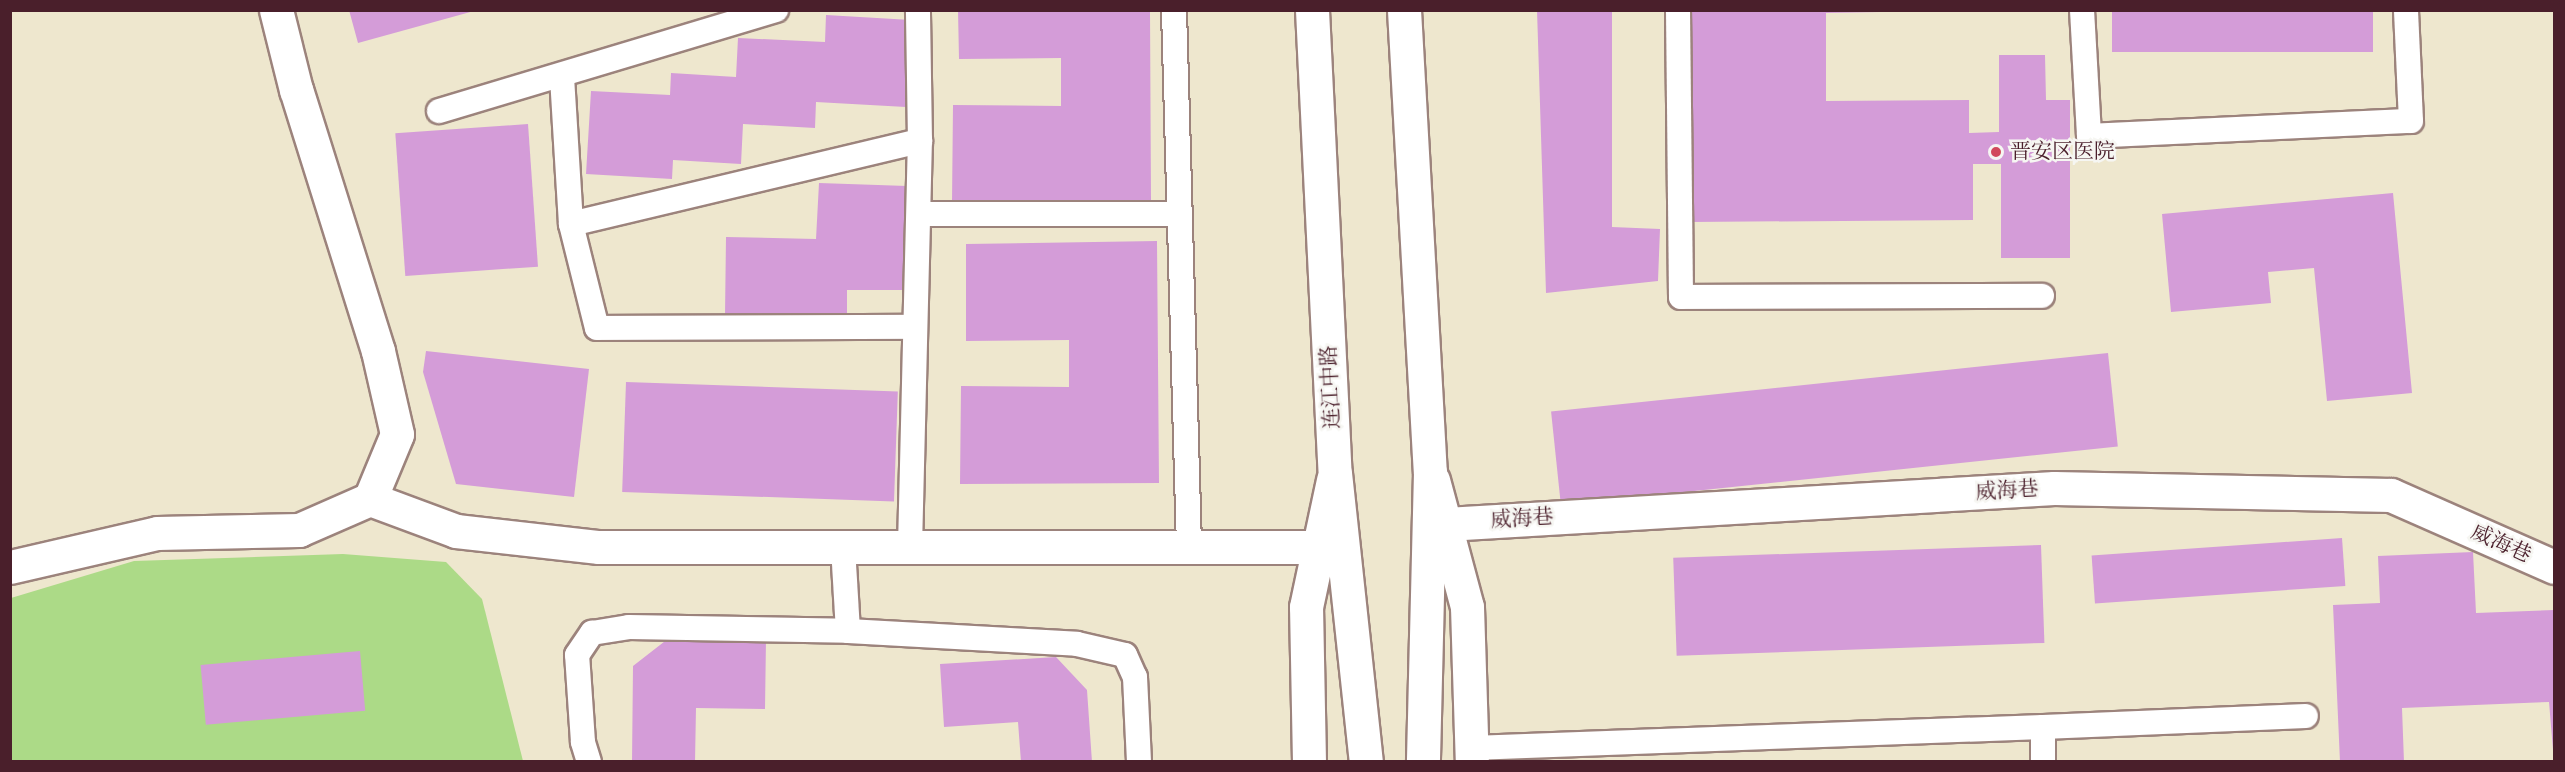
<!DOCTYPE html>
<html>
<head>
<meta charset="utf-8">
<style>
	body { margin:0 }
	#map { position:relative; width:2565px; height:772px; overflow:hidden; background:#eee7ce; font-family:"IM FELL Double Pica","Noto Serif SC",serif }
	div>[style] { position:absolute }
	.green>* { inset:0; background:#acda87 }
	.building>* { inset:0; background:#d49cd8; transform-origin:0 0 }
	.roads { filter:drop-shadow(2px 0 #9c837c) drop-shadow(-2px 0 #9c837c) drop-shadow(0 2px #9c837c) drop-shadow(0 -2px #9c837c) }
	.lane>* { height:24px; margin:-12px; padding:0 12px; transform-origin:12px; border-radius:12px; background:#fff }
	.street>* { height:33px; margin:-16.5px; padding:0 16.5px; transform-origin:16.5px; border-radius:16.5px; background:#fff }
	.secondary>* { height:33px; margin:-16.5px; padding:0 16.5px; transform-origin:16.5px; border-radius:16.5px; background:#fff }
	.highway>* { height:33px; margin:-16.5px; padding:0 16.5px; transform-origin:16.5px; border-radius:16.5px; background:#fff }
	.dots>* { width:16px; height:16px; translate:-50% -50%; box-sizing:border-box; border:3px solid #f6f6f2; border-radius:50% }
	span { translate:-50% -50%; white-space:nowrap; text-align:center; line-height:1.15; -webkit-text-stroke:5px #f6f6f2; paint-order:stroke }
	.poi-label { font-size:21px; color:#4a1f2b }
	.left { translate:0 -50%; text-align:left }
	.street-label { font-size:21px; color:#4a1f2b }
	.frame { position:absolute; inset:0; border:12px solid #4a1f2b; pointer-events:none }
</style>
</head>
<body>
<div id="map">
	<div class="green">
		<div style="clip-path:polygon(343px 554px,446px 562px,482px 599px,523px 761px,11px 762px,11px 598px,134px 561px)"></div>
	</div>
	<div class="building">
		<div style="clip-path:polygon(349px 10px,474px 10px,474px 11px,358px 43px)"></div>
		<div style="clip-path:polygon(958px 10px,1150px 10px,1151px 201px,952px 202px,953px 105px,1061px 106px,1061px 58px,959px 59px)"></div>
		<div style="clip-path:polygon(1537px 10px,1612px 10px,1612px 227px,1660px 229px,1658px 281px,1546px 293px)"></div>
		<div style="clip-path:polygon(1689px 10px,1992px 10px,1826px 13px,1826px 101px,1969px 100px,1969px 133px,1999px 132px,1999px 55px,2045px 55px,2046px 100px,2070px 100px,2070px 258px,2001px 258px,2001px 164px,1973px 164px,1973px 220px,1690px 222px)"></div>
		<div style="left:2112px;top:10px;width:261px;height:42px"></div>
		<div style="clip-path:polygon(826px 15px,911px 20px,906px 107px,816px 102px,815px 128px,743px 124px,741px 164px,673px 160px,672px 179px,586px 174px,591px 91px,670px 95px,671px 73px,736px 77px,738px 38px,825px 42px)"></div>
		<div style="left:528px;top:124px;width:143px;height:133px;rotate:86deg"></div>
		<div style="clip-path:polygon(819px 183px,907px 186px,903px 290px,847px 290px,847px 315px,725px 315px,726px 237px,816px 239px)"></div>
		<div style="clip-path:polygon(2393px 193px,2412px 393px,2327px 401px,2314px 268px,2268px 272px,2271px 303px,2171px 312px,2162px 214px)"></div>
		<div style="clip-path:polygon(1157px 241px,1159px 483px,960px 484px,961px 386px,1069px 387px,1069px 340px,966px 341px,966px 244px)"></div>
		<div style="clip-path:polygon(426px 351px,589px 369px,574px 497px,456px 484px,423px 372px)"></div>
		<div style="left:2108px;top:353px;width:94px;height:560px;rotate:84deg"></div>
		<div style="left:626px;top:382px;width:272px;height:110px;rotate:2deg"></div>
		<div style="left:2342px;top:538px;width:48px;height:251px;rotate:86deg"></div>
		<div style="left:2041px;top:545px;width:98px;height:368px;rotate:88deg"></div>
		<div style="clip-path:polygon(2473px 552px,2476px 613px,2554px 610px,2554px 762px,2549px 702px,2402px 708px,2404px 762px,2340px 762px,2333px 605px,2380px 603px,2378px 556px)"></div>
		<div style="clip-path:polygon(669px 638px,766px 639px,765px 709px,696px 708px,695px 762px,632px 762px,633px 666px)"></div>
		<div style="left:360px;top:651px;width:60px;height:160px;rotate:85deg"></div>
		<div style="clip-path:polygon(1056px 657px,1087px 690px,1092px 762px,1021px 762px,1018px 722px,944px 727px,940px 664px)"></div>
	</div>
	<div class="roads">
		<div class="lane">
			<div style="left:1174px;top:10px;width:537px;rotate:88.4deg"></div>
			<div style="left:1678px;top:10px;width:287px;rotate:89.4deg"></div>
			<div style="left:1681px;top:297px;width:361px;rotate:-0.2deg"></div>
			<div style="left:2082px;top:10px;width:126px;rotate:86.8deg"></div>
			<div style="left:2089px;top:136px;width:322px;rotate:-2.7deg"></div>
			<div style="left:2411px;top:121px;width:111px;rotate:-92.6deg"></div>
			<div style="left:562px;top:77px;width:147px;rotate:86.5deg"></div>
			<div style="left:571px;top:224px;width:107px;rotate:76deg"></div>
			<div style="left:597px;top:328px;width:318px;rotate:-0.2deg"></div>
			<div style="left:439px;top:111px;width:352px;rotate:-16.7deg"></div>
			<div style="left:919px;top:214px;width:261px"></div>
			<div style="left:571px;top:224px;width:359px;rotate:-13.4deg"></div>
			<div style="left:843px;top:547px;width:84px;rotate:86.6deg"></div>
			<div style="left:910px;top:547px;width:406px;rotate:-88.6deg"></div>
			<div style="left:920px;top:141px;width:131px;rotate:-90.9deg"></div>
			<div style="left:2043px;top:727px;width:263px;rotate:-2.4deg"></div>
			<div style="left:1472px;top:748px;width:571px;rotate:-2.11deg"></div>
			<div style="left:2043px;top:727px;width:35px;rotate:90deg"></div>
			<div style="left:589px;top:762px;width:21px;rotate:-107deg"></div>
			<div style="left:583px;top:742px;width:87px;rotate:-93.9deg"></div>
			<div style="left:577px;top:655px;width:27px;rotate:-56deg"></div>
			<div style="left:592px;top:633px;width:37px;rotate:-9deg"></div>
			<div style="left:629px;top:627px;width:219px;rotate:1deg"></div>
			<div style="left:848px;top:631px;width:229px;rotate:3.2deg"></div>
			<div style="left:1077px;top:644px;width:49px;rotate:12.9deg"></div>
			<div style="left:1125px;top:655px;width:24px;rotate:66deg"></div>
			<div style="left:1135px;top:677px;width:85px;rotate:87.3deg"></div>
		</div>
		<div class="street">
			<div style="left:370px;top:499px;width:92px;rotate:20.4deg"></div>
			<div style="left:456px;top:531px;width:144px;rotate:6.4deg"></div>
			<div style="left:599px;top:547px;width:720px"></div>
			<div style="left:1446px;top:524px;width:609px;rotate:-3.39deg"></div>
			<div style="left:2054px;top:488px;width:337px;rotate:1.2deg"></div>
			<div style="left:2391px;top:495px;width:178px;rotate:23.8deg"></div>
			<div style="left:10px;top:567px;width:151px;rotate:-13deg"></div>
			<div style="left:157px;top:533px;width:142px;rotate:-1.2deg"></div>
			<div style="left:299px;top:530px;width:77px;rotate:-23.6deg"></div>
			<div style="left:370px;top:499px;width:70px;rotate:-67.4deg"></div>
			<div style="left:397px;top:434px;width:85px;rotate:-102.9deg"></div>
			<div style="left:378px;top:351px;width:274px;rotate:-107.4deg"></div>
			<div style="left:296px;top:90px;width:82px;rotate:-104deg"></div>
		</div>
		<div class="secondary">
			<div style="left:1433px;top:480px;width:131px;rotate:75deg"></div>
			<div style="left:1467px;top:607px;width:155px;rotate:88.2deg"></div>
			<div style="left:1309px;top:762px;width:155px;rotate:-91.1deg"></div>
			<div style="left:1306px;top:607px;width:130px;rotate:-78deg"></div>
		</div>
		<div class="highway">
			<div style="left:1312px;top:10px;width:464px;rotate:87.2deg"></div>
			<div style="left:1335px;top:473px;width:291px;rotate:83.9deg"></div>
			<div style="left:1404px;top:10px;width:463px;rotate:86.8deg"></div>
			<div style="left:1430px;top:472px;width:290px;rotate:91.4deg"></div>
		</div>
	</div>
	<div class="dots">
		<div style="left:1996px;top:152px;background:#d1495b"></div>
	</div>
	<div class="poi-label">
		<span class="left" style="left:2010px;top:152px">晋安区医院</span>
	</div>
	<div class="street-label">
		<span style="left:1331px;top:387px;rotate:-93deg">连江中路</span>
		<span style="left:2007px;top:491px;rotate:-3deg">威海巷</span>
		<span style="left:1522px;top:519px;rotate:-3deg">威海巷</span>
		<span style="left:2501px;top:544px;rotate:24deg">威海巷</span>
	</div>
	<div class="frame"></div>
</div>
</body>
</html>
